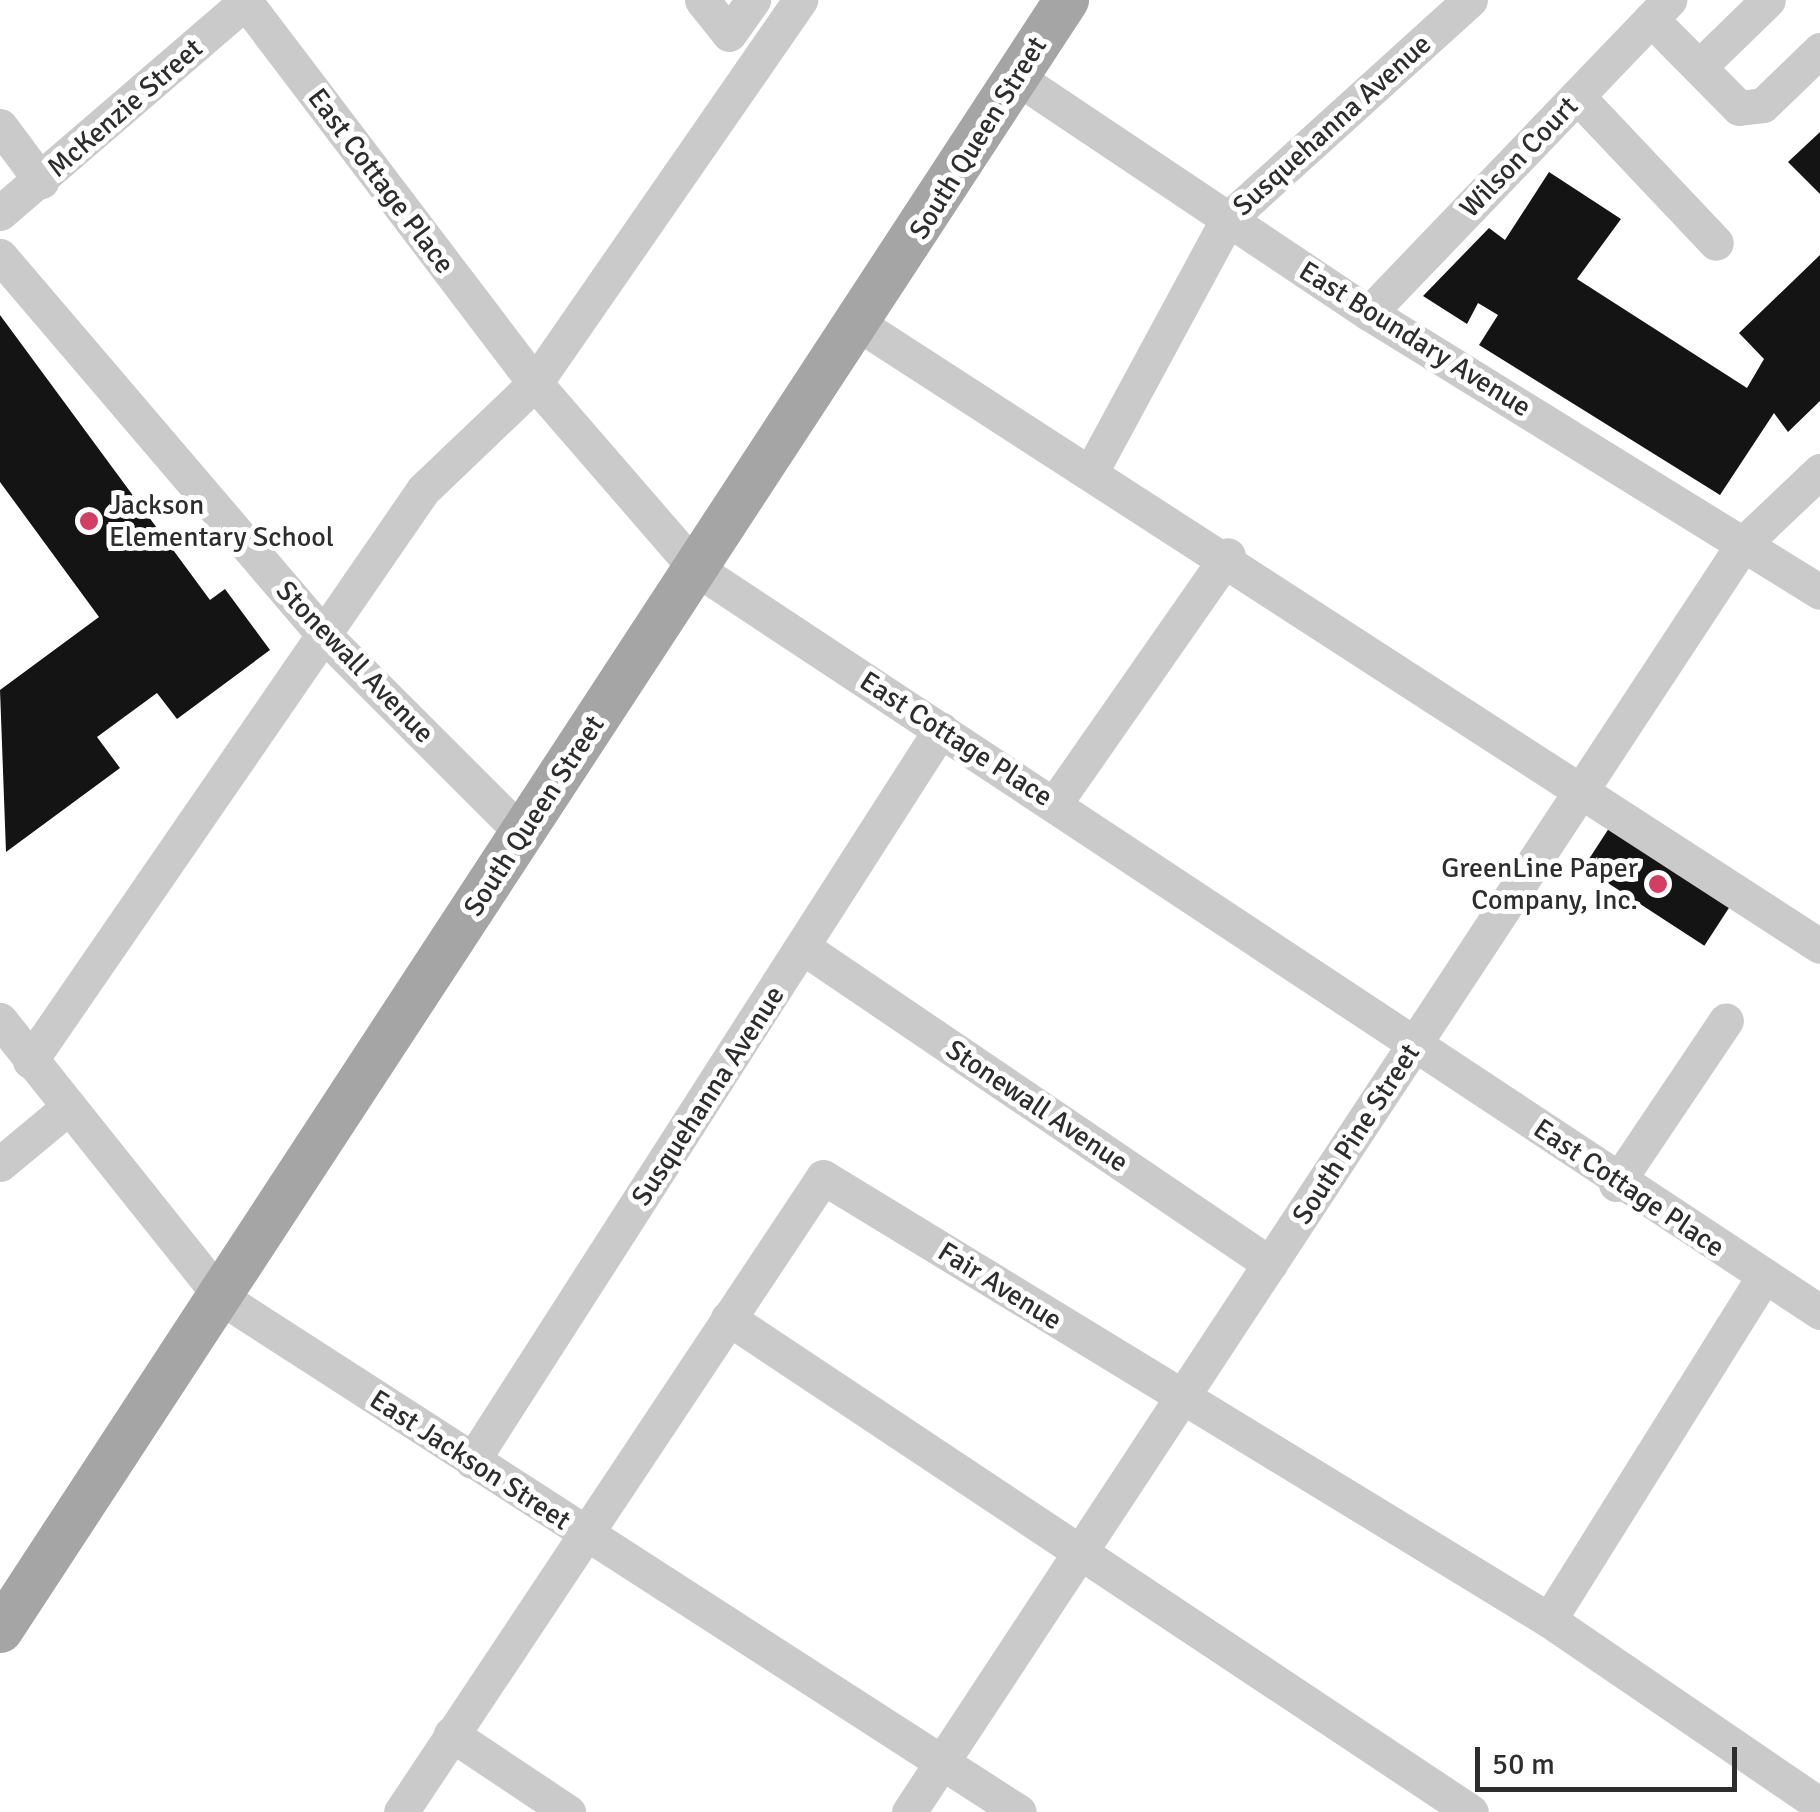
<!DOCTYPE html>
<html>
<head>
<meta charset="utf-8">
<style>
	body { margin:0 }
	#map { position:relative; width:1820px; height:1812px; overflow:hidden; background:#fff; font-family:Signika,sans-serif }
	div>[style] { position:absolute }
	.building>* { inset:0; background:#141414; transform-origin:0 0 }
	.minor>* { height:35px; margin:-17.5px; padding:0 17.5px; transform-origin:17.5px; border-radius:17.5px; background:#cacaca }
	.major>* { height:45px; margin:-22.5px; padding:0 22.5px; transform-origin:22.5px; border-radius:22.5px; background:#a5a5a5 }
	.dots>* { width:28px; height:28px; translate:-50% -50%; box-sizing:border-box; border:5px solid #fff; border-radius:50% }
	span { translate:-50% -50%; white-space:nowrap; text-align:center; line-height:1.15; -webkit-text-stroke:10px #fff; paint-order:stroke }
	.street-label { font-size:28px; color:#2d2d2d }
	.poi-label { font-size:28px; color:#2d2d2d }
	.left { translate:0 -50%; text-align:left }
	.right { translate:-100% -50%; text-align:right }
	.scale { position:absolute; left:1475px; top:1747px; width:262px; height:45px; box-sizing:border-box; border:5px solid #2d2d2d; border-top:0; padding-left:12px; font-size:30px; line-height:35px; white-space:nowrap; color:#2d2d2d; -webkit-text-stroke:8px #fff; paint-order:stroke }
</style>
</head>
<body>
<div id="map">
	<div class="building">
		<div style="clip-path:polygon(1820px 132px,1820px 194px,1788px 162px)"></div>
		<div style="clip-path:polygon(1549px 172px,1621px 219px,1577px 279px,1747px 388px,1764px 359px,1739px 333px,1820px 255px,1820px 401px,1788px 432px,1774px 413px,1720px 495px,1479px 345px,1498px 315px,1478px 303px,1467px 324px,1423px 296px,1489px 228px,1505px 240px)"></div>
		<div style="clip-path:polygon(0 315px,210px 600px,225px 589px,270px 650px,177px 719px,157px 693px,97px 737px,120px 768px,6px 852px,0 690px,99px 617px,0 482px)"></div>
		<div style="left:1613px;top:822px;width:144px;height:54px;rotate:33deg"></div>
	</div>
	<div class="minor">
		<div style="left:244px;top:0;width:481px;rotate:52.8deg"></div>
		<div style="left:535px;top:383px;width:245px;rotate:49.1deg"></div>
		<div style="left:695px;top:568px;width:1349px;rotate:33.48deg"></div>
		<div style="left:702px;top:0;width:43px;rotate:51.5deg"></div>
		<div style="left:729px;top:34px;width:42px;rotate:-54.8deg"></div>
		<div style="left:1651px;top:19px;width:125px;rotate:45.3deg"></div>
		<div style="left:1739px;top:108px;width:24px;rotate:-7deg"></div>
		<div style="left:1763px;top:105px;width:79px;rotate:-44deg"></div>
		<div style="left:1699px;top:67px;width:96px;rotate:-44.2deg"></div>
		<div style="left:1016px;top:77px;width:425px;rotate:33.8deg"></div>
		<div style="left:1369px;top:313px;width:530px;rotate:31.74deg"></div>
		<div style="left:1577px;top:96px;width:202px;rotate:46.6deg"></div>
		<div style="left:0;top:126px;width:69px;rotate:53.3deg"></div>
		<div style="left:0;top:213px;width:327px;rotate:-40.7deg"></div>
		<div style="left:0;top:256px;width:496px;rotate:49.5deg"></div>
		<div style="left:322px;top:633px;width:284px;rotate:45deg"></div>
		<div style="left:1369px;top:313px;width:434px;rotate:-46.2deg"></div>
		<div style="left:860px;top:325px;width:1143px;rotate:32.9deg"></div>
		<div style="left:1092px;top:470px;width:284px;rotate:-61.6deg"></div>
		<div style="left:1227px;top:220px;width:328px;rotate:-42.2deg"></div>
		<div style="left:1055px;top:803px;width:302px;rotate:-55.1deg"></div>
		<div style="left:804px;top:948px;width:563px;rotate:34.14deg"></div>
		<div style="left:0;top:1020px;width:356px;rotate:51.4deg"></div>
		<div style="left:222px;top:1298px;width:948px;rotate:32.82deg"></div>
		<div style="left:30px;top:1061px;width:693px;rotate:-55.46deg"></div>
		<div style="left:423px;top:490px;width:155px;rotate:-43.7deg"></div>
		<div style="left:535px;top:383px;width:466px;rotate:-55.3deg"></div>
		<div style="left:0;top:1164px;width:85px;rotate:-39.7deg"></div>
		<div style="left:1616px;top:1184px;width:197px;rotate:-56.1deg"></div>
		<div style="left:728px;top:1318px;width:892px;rotate:33.62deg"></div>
		<div style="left:472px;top:1461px;width:869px;rotate:-57.35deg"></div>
		<div style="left:1549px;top:1620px;width:406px;rotate:-58deg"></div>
		<div style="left:451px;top:1734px;width:141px;rotate:33.7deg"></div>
		<div style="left:401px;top:1812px;width:762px;rotate:-56.39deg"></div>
		<div style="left:823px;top:1177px;width:850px;rotate:31.39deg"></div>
		<div style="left:1549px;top:1620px;width:328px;rotate:34.3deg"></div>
		<div style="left:909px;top:1812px;width:1519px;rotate:-56.66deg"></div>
		<div style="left:1744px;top:543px;width:105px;rotate:-43.5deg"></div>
	</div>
	<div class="major">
		<div style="left:0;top:1630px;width:1948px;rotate:-56.82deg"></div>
	</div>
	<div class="dots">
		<div style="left:89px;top:521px;background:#d33f62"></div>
		<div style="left:1658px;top:884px;background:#d33f62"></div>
	</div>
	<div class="street-label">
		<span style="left:125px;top:108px;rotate:-41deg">McKenzie Street</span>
		<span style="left:1332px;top:125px;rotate:-42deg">Susquehanna Avenue</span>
		<span style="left:978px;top:138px;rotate:-58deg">South Queen Street</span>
		<span style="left:1519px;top:157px;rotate:-46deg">Wilson Court</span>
		<span style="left:381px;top:181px;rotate:53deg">East Cottage Place</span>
		<span style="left:1415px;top:339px;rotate:32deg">East Boundary Avenue</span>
		<span style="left:355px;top:662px;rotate:46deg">Stonewall Avenue</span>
		<span style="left:956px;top:739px;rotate:33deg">East Cottage Place</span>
		<span style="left:534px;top:816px;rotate:-57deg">South Queen Street</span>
		<span style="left:708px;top:1096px;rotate:-57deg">Susquehanna Avenue</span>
		<span style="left:1037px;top:1106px;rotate:34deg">Stonewall Avenue</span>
		<span style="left:1356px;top:1134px;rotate:-57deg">South Pine Street</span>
		<span style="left:1629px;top:1188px;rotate:34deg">East Cottage Place</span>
		<span style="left:1000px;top:1286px;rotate:32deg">Fair Avenue</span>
		<span style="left:470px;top:1460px;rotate:33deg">East Jackson Street</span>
	</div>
	<div class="poi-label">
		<span class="left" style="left:109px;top:521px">Jackson<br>Elementary School</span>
		<span class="right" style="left:1638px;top:884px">GreenLine Paper<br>Company, Inc.</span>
	</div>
	<div class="scale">50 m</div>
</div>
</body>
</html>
